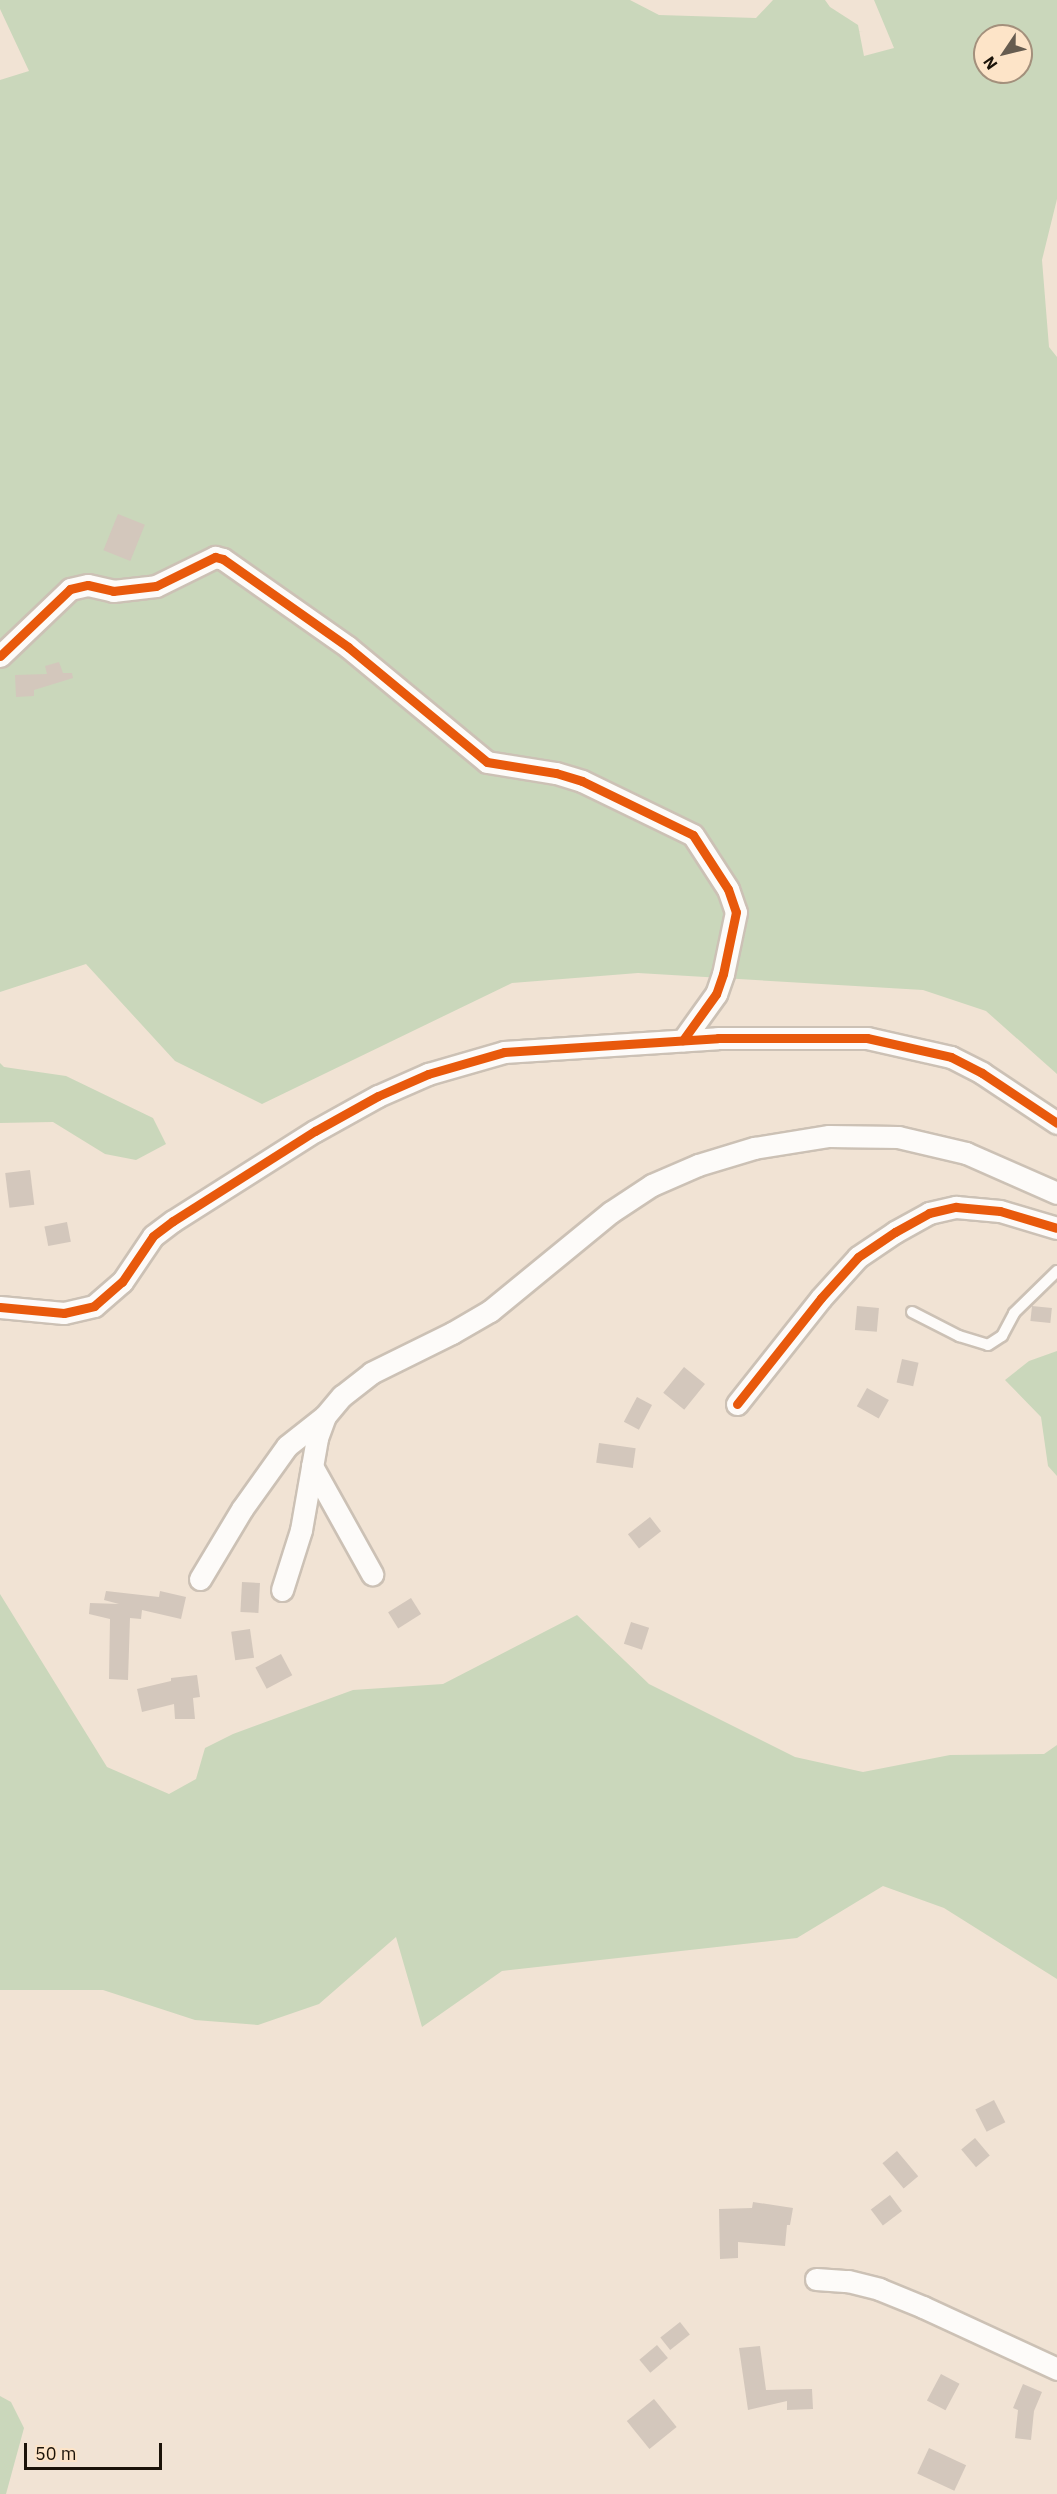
<!DOCTYPE html>
<html>
<head>
<meta charset="utf-8">
<style>
	body { margin:0 }
	#map { position:relative; width:1057px; height:2494px; overflow:hidden; background:#f1e3d4; font-family:"IBM Plex Sans",sans-serif }
	div>[style] { position:absolute }
	.green>* { inset:0; background:#cad7bb }
	.building>* { inset:0; background:#d3c7bc; transform-origin:0 0 }
	.roads { filter:drop-shadow(2px 0 #ccc1b5) drop-shadow(-2px 0 #ccc1b5) drop-shadow(0 2px #ccc1b5) drop-shadow(0 -2px #ccc1b5) }
	.service>* { height:10px; margin:-5px; padding:0 5px; transform-origin:5px; border-radius:5px; background:#fdfbf9 }
	.minor>* { height:21px; margin:-10.5px; padding:0 10.5px; transform-origin:10.5px; border-radius:10.5px; background:#fdfbf9 }
	.cycleway>* { height:9px; margin:-4.5px; padding:0 4.5px; transform-origin:4.5px; border-radius:4.5px; background:#e8590c }
	span { translate:-50% -50%; white-space:nowrap; text-align:center; line-height:1.15; -webkit-text-stroke:4.5px #fde4c8; paint-order:stroke }
	.north { position:absolute; left:973px; top:24px; width:60px; height:60px; box-sizing:border-box; background:#fde4c8; border:2px solid #a3907c; border-radius:50%; rotate:235deg; font-size:16px; font-weight:700; line-height:24px; text-align:center; color:#1b1309 }
	.north::after { content:''; display:block; margin:auto; width:21px; height:27px; background:#665c50; clip-path:polygon(50% 0,100% 100%,50% 72%,0 100%) }
	.scale { position:absolute; left:24px; top:2443px; width:138px; height:27px; box-sizing:border-box; border:3px solid #1b1309; border-top:0; padding-left:8px; font-size:18px; line-height:21px; white-space:nowrap; color:#1b1309; -webkit-text-stroke:4px #fde4c8; paint-order:stroke }
</style>
</head>
<body>
<div id="map">
	<div class="green">
		<div style="clip-path:polygon(evenodd,0 0,630px 0,659px 15px,756px 18px,773px 0,825px 0,830px 7px,858px 25px,864px 56px,894px 48px,874px 0,1057px 0,1057px 199px,1042px 260px,1049px 347px,1057px 357px,1057px 1074px,986px 1011px,923px 990px,638px 973px,512px 983px,262px 1104px,175px 1061px,86px 964px,0 992px,0 80px,29px 71px,0 9px,0 0,985px 36px,1021px 36px,1021px 72px,985px 72px,985px 36px)"></div>
		<div style="clip-path:polygon(0 1063px,4px 1067px,66px 1076px,153px 1118px,166px 1144px,136px 1160px,105px 1154px,53px 1122px,0 1123px)"></div>
		<div style="clip-path:polygon(1057px 1351px,1057px 1476px,1048px 1466px,1041px 1417px,1005px 1380px,1029px 1361px)"></div>
		<div style="clip-path:polygon(0 1594px,107px 1767px,169px 1794px,196px 1779px,205px 1748px,233px 1734px,353px 1690px,443px 1684px,577px 1615px,649px 1684px,795px 1757px,863px 1772px,950px 1755px,1044px 1754px,1057px 1745px,1057px 1979px,944px 1908px,883px 1886px,797px 1938px,502px 1971px,422px 2027px,396px 1937px,319px 2004px,258px 2025px,195px 2020px,103px 1990px,0 1990px)"></div>
		<div style="clip-path:polygon(0 2396px,11px 2402px,24px 2428px,6px 2494px,0 2494px)"></div>
	</div>
	<div class="building">
		<div style="left:118px;top:514px;width:29px;height:39px;rotate:22deg"></div>
		<div style="clip-path:polygon(59px 662px,63px 673px,72px 673px,73px 678px,34px 690px,34px 696px,16px 697px,15px 675px,47px 674px,45px 666px)"></div>
		<div style="left:30px;top:1170px;width:35px;height:25px;rotate:83deg"></div>
		<div style="left:67px;top:1222px;width:20px;height:23px;rotate:79deg"></div>
		<div style="left:857px;top:1306px;width:22px;height:24px;rotate:5deg"></div>
		<div style="left:1032px;top:1306px;width:20px;height:15px;rotate:6deg"></div>
		<div style="left:902px;top:1359px;width:17px;height:24px;rotate:13deg"></div>
		<div style="left:684px;top:1367px;width:27px;height:33px;rotate:39deg"></div>
		<div style="left:867px;top:1388px;width:25px;height:21px;rotate:29deg"></div>
		<div style="left:637px;top:1397px;width:17px;height:28px;rotate:28deg"></div>
		<div style="left:599px;top:1443px;width:37px;height:20px;rotate:8deg"></div>
		<div style="left:650px;top:1517px;width:18px;height:28px;rotate:52deg"></div>
		<div style="left:242px;top:1582px;width:18px;height:30px;rotate:3deg"></div>
		<div style="clip-path:polygon(106px 1591px,159px 1597px,160px 1591px,186px 1597px,181px 1619px,142px 1610px,141px 1619px,130px 1618px,128px 1680px,109px 1679px,110px 1619px,89px 1614px,90px 1603px,119px 1604px,104px 1600px)"></div>
		<div style="left:411px;top:1598px;width:19px;height:27px;rotate:58deg"></div>
		<div style="left:631px;top:1622px;width:19px;height:23px;rotate:18deg"></div>
		<div style="left:250px;top:1629px;width:29px;height:19px;rotate:82deg"></div>
		<div style="left:281px;top:1654px;width:24px;height:29px;rotate:62deg"></div>
		<div style="clip-path:polygon(197px 1675px,200px 1697px,193px 1698px,195px 1719px,175px 1719px,174px 1704px,142px 1712px,137px 1689px,171px 1681px,171px 1678px)"></div>
		<div style="left:994px;top:2100px;width:25px;height:21px;rotate:63deg"></div>
		<div style="left:975px;top:2138px;width:23px;height:18px;rotate:50deg"></div>
		<div style="left:897px;top:2151px;width:33px;height:19px;rotate:50deg"></div>
		<div style="left:890px;top:2195px;width:20px;height:24px;rotate:53deg"></div>
		<div style="clip-path:polygon(753px 2202px,793px 2208px,790px 2225px,787px 2225px,785px 2246px,738px 2242px,738px 2258px,720px 2259px,719px 2209px,752px 2208px)"></div>
		<div style="left:680px;top:2322px;width:16px;height:25px;rotate:52deg"></div>
		<div style="left:657px;top:2345px;width:17px;height:23px;rotate:50deg"></div>
		<div style="clip-path:polygon(760px 2346px,766px 2390px,812px 2389px,813px 2409px,787px 2410px,787px 2401px,748px 2410px,739px 2348px)"></div>
		<div style="left:941px;top:2374px;width:21px;height:30px;rotate:28deg"></div>
		<div style="clip-path:polygon(1023px 2384px,1042px 2392px,1034px 2411px,1031px 2440px,1015px 2438px,1018px 2410px,1013px 2408px)"></div>
		<div style="left:654px;top:2399px;width:36px;height:35px;rotate:51deg"></div>
		<div style="left:929px;top:2448px;width:41px;height:28px;rotate:25deg"></div>
	</div>
	<div class="roads">
		<div class="service">
			<div style="left:912px;top:1312px;width:53px;rotate:27.1deg"></div>
			<div style="left:959px;top:1336px;width:30px;rotate:17deg"></div>
			<div style="left:988px;top:1345px;width:17px;rotate:-33deg"></div>
			<div style="left:1002px;top:1336px;width:26px;rotate:-62deg"></div>
			<div style="left:1014px;top:1313px;width:60px;rotate:-44.3deg"></div>
		</div>
		<div class="minor">
			<div style="left:0;top:656px;width:97px;rotate:-43.7deg"></div>
			<div style="left:70px;top:589px;width:18px;rotate:-13deg"></div>
			<div style="left:88px;top:585px;width:26px;rotate:13deg"></div>
			<div style="left:113px;top:591px;width:43px;rotate:-6.6deg"></div>
			<div style="left:156px;top:586px;width:66px;rotate:-26.2deg"></div>
			<div style="left:215px;top:557px;width:8px;rotate:14deg"></div>
			<div style="left:223px;top:559px;width:153px;rotate:35.1deg"></div>
			<div style="left:348px;top:647px;width:180px;rotate:39.6deg"></div>
			<div style="left:487px;top:762px;width:70px;rotate:9.1deg"></div>
			<div style="left:556px;top:773px;width:27px;rotate:17deg"></div>
			<div style="left:582px;top:781px;width:123px;rotate:25.9deg"></div>
			<div style="left:693px;top:835px;width:64px;rotate:57.1deg"></div>
			<div style="left:728px;top:889px;width:24px;rotate:71deg"></div>
			<div style="left:736px;top:912px;width:63px;rotate:101.8deg"></div>
			<div style="left:723px;top:974px;width:21px;rotate:109deg"></div>
			<div style="left:716px;top:994px;width:57px;rotate:125.7deg"></div>
			<div style="left:0;top:1307px;width:64px;rotate:5.4deg"></div>
			<div style="left:64px;top:1313px;width:31px;rotate:-13deg"></div>
			<div style="left:94px;top:1306px;width:37px;rotate:-41deg"></div>
			<div style="left:122px;top:1282px;width:55px;rotate:-56deg"></div>
			<div style="left:153px;top:1236px;width:25px;rotate:-37deg"></div>
			<div style="left:173px;top:1221px;width:168px;rotate:-32.4deg"></div>
			<div style="left:315px;top:1131px;width:72px;rotate:-29.1deg"></div>
			<div style="left:378px;top:1096px;width:55px;rotate:-23.7deg"></div>
			<div style="left:428px;top:1074px;width:79px;rotate:-16.1deg"></div>
			<div style="left:504px;top:1052px;width:214px;rotate:-3.7deg"></div>
			<div style="left:718px;top:1038px;width:149px"></div>
			<div style="left:867px;top:1038px;width:86px;rotate:12.7deg"></div>
			<div style="left:951px;top:1057px;width:35px;rotate:27deg"></div>
			<div style="left:982px;top:1073px;width:90px;rotate:33.7deg"></div>
			<div style="left:737px;top:1404px;width:135px;rotate:-51.6deg"></div>
			<div style="left:821px;top:1298px;width:55px;rotate:-47.9deg"></div>
			<div style="left:858px;top:1257px;width:45px;rotate:-34deg"></div>
			<div style="left:895px;top:1232px;width:39px;rotate:-29deg"></div>
			<div style="left:929px;top:1213px;width:28px;rotate:-13deg"></div>
			<div style="left:956px;top:1207px;width:44px;rotate:5.2deg"></div>
			<div style="left:1000px;top:1211px;width:59px;rotate:16.6deg"></div>
			<div style="left:312px;top:1466px;width:124px;rotate:60.9deg"></div>
			<div style="left:200px;top:1579px;width:82px;rotate:-59deg"></div>
			<div style="left:242px;top:1509px;width:77px;rotate:-54.5deg"></div>
			<div style="left:287px;top:1446px;width:48px;rotate:-38.3deg"></div>
			<div style="left:325px;top:1416px;width:26px;rotate:-50deg"></div>
			<div style="left:342px;top:1396px;width:37px;rotate:-38deg"></div>
			<div style="left:371px;top:1373px;width:90px;rotate:-26.3deg"></div>
			<div style="left:452px;top:1333px;width:44px;rotate:-30.1deg"></div>
			<div style="left:490px;top:1311px;width:156px;rotate:-39.3deg"></div>
			<div style="left:611px;top:1212px;width:49px;rotate:-33.4deg"></div>
			<div style="left:652px;top:1185px;width:50px;rotate:-23.5deg"></div>
			<div style="left:698px;top:1165px;width:59px;rotate:-16.9deg"></div>
			<div style="left:754px;top:1148px;width:76px;rotate:-9.1deg"></div>
			<div style="left:829px;top:1136px;width:69px;rotate:0.8deg"></div>
			<div style="left:898px;top:1137px;width:70px;rotate:13.2deg"></div>
			<div style="left:966px;top:1153px;width:99px;rotate:23.7deg"></div>
			<div style="left:282px;top:1590px;width:63px;rotate:-72.4deg"></div>
			<div style="left:301px;top:1530px;width:93px;rotate:-80.1deg"></div>
			<div style="left:317px;top:1438px;width:23px;rotate:-70deg"></div>
			<div style="left:816px;top:2279px;width:32px;rotate:4deg"></div>
			<div style="left:848px;top:2281px;width:32px;rotate:14deg"></div>
			<div style="left:879px;top:2289px;width:48px;rotate:22.2deg"></div>
			<div style="left:923px;top:2307px;width:148px;rotate:24.8deg"></div>
		</div>
	</div>
	<div class="cycleway">
		<div style="left:0;top:656px;width:97px;rotate:-43.7deg"></div>
		<div style="left:70px;top:589px;width:18px;rotate:-13deg"></div>
		<div style="left:88px;top:585px;width:26px;rotate:13deg"></div>
		<div style="left:113px;top:591px;width:43px;rotate:-6.6deg"></div>
		<div style="left:156px;top:586px;width:66px;rotate:-26.2deg"></div>
		<div style="left:215px;top:557px;width:8px;rotate:14deg"></div>
		<div style="left:223px;top:559px;width:153px;rotate:35.1deg"></div>
		<div style="left:348px;top:647px;width:180px;rotate:39.6deg"></div>
		<div style="left:487px;top:762px;width:70px;rotate:9.1deg"></div>
		<div style="left:556px;top:773px;width:27px;rotate:17deg"></div>
		<div style="left:582px;top:781px;width:123px;rotate:25.9deg"></div>
		<div style="left:693px;top:835px;width:64px;rotate:57.1deg"></div>
		<div style="left:728px;top:889px;width:24px;rotate:71deg"></div>
		<div style="left:736px;top:912px;width:63px;rotate:101.8deg"></div>
		<div style="left:723px;top:974px;width:21px;rotate:109deg"></div>
		<div style="left:716px;top:994px;width:57px;rotate:125.7deg"></div>
		<div style="left:0;top:1307px;width:64px;rotate:5.4deg"></div>
		<div style="left:64px;top:1313px;width:31px;rotate:-13deg"></div>
		<div style="left:94px;top:1306px;width:37px;rotate:-41deg"></div>
		<div style="left:122px;top:1282px;width:55px;rotate:-56deg"></div>
		<div style="left:153px;top:1236px;width:25px;rotate:-37deg"></div>
		<div style="left:173px;top:1221px;width:168px;rotate:-32.4deg"></div>
		<div style="left:315px;top:1131px;width:72px;rotate:-29.1deg"></div>
		<div style="left:378px;top:1096px;width:55px;rotate:-23.7deg"></div>
		<div style="left:428px;top:1074px;width:79px;rotate:-16.1deg"></div>
		<div style="left:504px;top:1052px;width:214px;rotate:-3.7deg"></div>
		<div style="left:718px;top:1038px;width:149px"></div>
		<div style="left:867px;top:1038px;width:86px;rotate:12.7deg"></div>
		<div style="left:951px;top:1057px;width:35px;rotate:27deg"></div>
		<div style="left:982px;top:1073px;width:90px;rotate:33.7deg"></div>
		<div style="left:737px;top:1404px;width:135px;rotate:-51.6deg"></div>
		<div style="left:821px;top:1298px;width:55px;rotate:-47.9deg"></div>
		<div style="left:858px;top:1257px;width:45px;rotate:-34deg"></div>
		<div style="left:895px;top:1232px;width:39px;rotate:-29deg"></div>
		<div style="left:929px;top:1213px;width:28px;rotate:-13deg"></div>
		<div style="left:956px;top:1207px;width:44px;rotate:5.2deg"></div>
		<div style="left:1000px;top:1211px;width:59px;rotate:16.6deg"></div>
	</div>
	<div class="north">N</div>
	<div class="scale">50 m</div>
</div>
</body>
</html>
